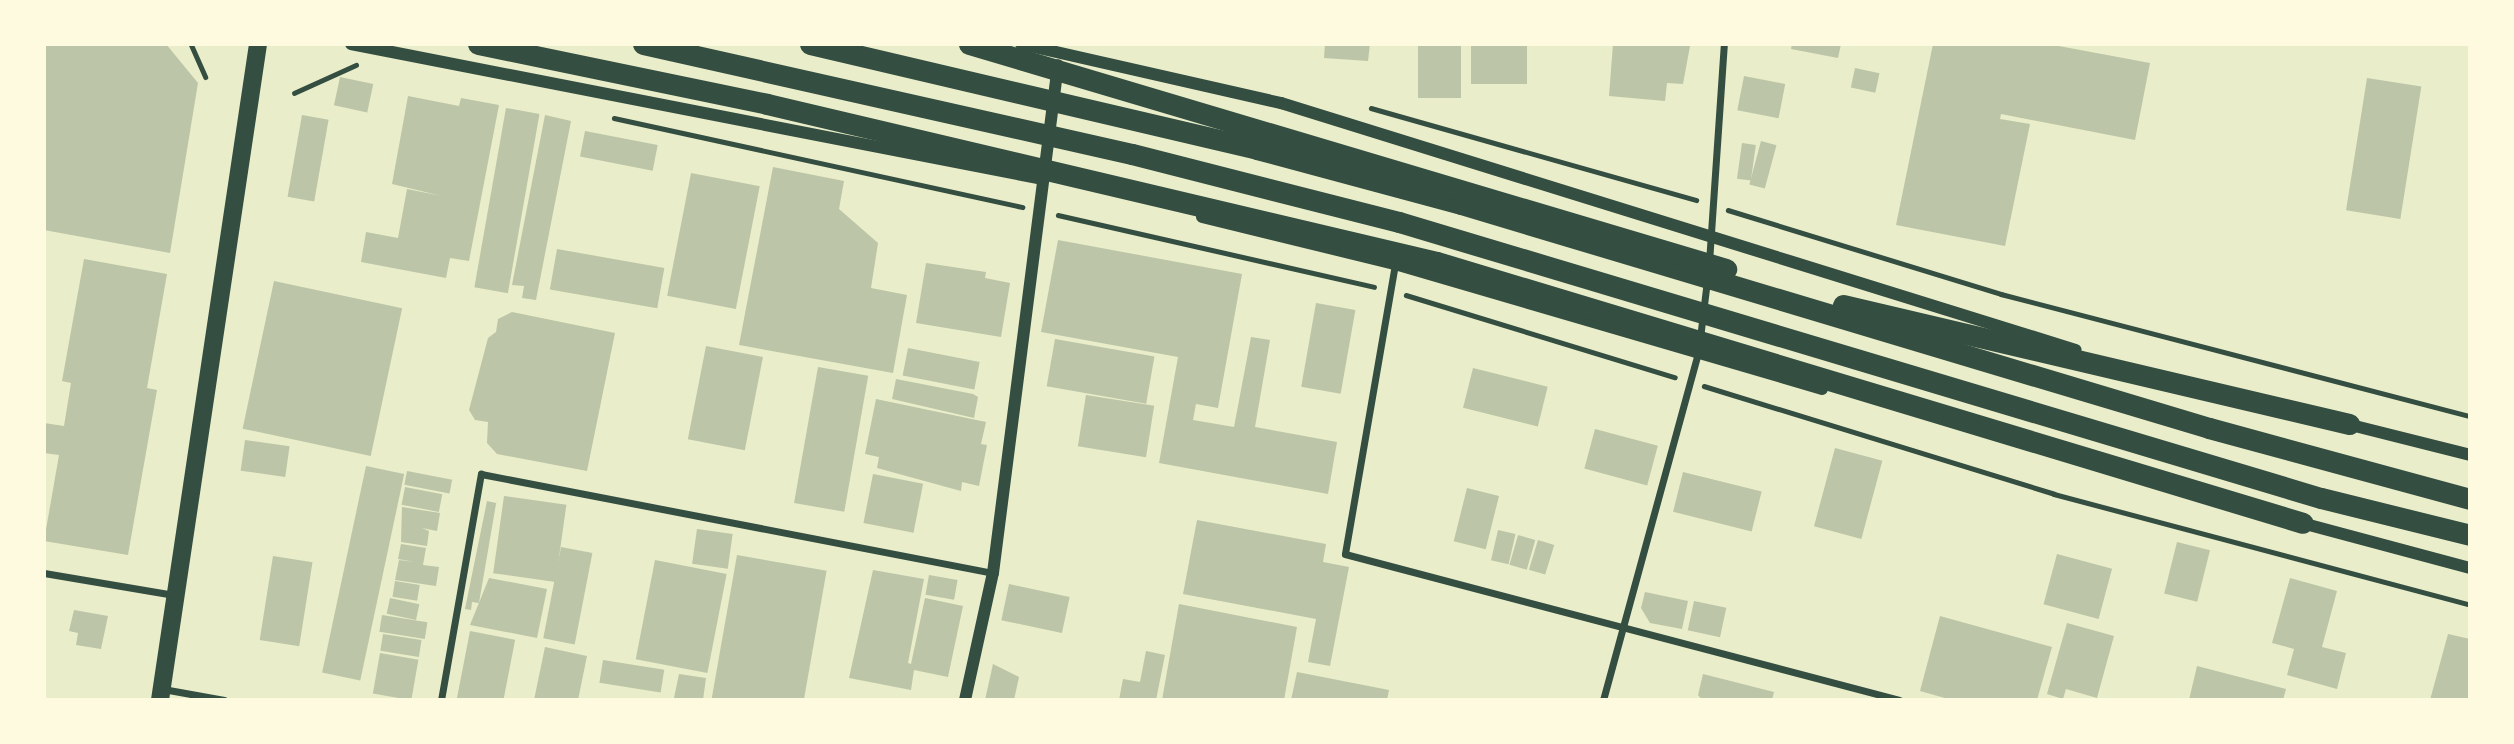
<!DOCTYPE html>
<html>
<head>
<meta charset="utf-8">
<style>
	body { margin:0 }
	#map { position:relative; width:2514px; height:744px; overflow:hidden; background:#e9edc9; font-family:Rubik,sans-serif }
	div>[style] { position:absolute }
	.building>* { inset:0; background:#bcc5a7; transform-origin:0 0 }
	.path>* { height:4.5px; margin:-2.25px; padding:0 2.25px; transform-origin:2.25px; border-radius:2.25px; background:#344e41 }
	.minor>* { height:7px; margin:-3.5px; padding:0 3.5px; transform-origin:3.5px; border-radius:3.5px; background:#344e41 }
	.tertiary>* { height:12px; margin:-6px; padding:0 6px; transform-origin:6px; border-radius:6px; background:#344e41 }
	.primary>* { height:18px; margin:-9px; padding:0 9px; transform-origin:9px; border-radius:9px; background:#344e41 }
	.motorway>* { height:21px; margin:-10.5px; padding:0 10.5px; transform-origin:10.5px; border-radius:10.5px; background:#344e41 }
	span { translate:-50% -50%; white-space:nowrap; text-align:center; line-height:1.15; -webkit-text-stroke:6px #fefae0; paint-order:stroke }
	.frame { position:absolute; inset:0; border:46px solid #fefae0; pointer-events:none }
</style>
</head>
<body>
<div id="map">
	<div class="building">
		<div style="clip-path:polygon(44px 44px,166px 44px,198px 83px,170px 253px,44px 230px)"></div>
		<div style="clip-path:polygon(1325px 44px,1370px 44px,1368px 61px,1324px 58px)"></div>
		<div style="left:1418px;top:44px;width:43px;height:54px"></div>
		<div style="left:1471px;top:44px;width:56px;height:40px"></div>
		<div style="clip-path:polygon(1613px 44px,1690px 46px,1683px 84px,1667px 83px,1665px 101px,1609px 96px)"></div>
		<div style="clip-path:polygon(1792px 44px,1841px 44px,1838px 58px,1791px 49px)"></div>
		<div style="clip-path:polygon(1933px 44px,2048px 44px,2150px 63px,2135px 140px,2001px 114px,2000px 119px,2030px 124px,2005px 246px,1896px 225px)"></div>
		<div style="left:1855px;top:68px;width:25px;height:20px;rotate:12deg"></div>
		<div style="left:1744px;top:76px;width:42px;height:35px;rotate:11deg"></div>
		<div style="left:340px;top:77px;width:34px;height:29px;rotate:12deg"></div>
		<div style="left:2367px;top:78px;width:55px;height:134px;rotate:9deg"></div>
		<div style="clip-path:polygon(408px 96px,459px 106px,461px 98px,499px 105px,469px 261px,450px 258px,446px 278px,361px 262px,366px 232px,398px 238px,407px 189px,442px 196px,392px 184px)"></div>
		<div style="left:506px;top:108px;width:34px;height:182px;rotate:10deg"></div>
		<div style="left:302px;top:115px;width:27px;height:83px;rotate:10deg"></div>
		<div style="clip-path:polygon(545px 115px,571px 121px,536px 300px,522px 298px,524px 286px,512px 285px)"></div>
		<div style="left:585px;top:131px;width:74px;height:26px;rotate:11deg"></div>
		<div style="left:1761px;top:141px;width:16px;height:45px;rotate:15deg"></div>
		<div style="left:1742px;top:143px;width:14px;height:36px;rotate:8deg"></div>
		<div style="clip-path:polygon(773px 167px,844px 181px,839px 209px,878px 243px,871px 288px,907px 295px,893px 373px,739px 345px)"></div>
		<div style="left:691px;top:173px;width:70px;height:125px;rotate:11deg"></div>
		<div style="clip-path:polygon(1058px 240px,1242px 274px,1218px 408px,1196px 404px,1193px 420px,1234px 427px,1251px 337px,1270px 340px,1255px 427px,1337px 442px,1328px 494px,1159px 463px,1178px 357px,1041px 332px)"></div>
		<div style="left:557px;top:249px;width:109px;height:41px;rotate:10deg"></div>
		<div style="clip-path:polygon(84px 259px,167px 274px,147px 388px,157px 390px,128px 555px,44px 541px,59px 455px,44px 453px,44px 423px,64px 426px,71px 383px,62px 381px)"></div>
		<div style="clip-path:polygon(926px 263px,986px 272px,985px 278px,1010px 283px,1001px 337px,916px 323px)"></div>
		<div style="left:274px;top:281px;width:131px;height:151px;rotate:12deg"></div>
		<div style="left:1316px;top:303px;width:40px;height:85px;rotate:10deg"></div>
		<div style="clip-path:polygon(512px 312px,615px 333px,587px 471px,497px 454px,487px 443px,488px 422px,475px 420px,469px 410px,488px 338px,496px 332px,498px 319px)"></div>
		<div style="left:1055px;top:339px;width:101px;height:48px;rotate:10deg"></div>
		<div style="left:706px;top:346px;width:58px;height:95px;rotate:11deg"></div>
		<div style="left:908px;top:348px;width:73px;height:28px;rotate:11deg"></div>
		<div style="left:818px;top:367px;width:51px;height:138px;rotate:10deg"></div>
		<div style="left:1473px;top:368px;width:77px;height:41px;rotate:14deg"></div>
		<div style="clip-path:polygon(896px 379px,973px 394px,978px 397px,974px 418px,892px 399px)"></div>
		<div style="left:1086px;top:395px;width:69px;height:52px;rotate:9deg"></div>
		<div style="clip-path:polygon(876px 399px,986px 422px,981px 444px,987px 445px,979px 486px,962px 482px,961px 491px,877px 468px,879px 457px,865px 454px)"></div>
		<div style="left:1595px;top:429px;width:65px;height:41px;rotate:15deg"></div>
		<div style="left:245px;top:440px;width:45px;height:31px;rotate:8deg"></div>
		<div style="left:1835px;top:448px;width:49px;height:81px;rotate:15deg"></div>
		<div style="left:366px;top:466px;width:39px;height:211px;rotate:12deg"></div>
		<div style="left:407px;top:471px;width:46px;height:14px;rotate:11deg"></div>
		<div style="left:1683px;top:472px;width:81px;height:41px;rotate:14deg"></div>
		<div style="left:873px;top:474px;width:51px;height:50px;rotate:11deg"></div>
		<div style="left:405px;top:487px;width:38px;height:18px;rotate:11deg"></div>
		<div style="left:1467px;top:488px;width:33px;height:55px;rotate:14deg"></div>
		<div style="left:504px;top:496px;width:63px;height:78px;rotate:8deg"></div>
		<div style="clip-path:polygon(497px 498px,479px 603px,472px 602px,471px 610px,465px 609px,487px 501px,496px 503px)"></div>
		<div style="clip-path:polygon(402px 507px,440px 513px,437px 531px,422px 528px,429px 531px,427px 546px,401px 542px)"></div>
		<div style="clip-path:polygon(1197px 520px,1326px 544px,1323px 562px,1349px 567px,1330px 666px,1308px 662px,1316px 619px,1183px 594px)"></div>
		<div style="left:697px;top:529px;width:36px;height:35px;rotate:8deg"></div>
		<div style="left:1498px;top:530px;width:18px;height:31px;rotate:13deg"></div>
		<div style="left:1518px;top:535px;width:18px;height:31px;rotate:16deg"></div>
		<div style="left:1538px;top:540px;width:17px;height:31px;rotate:17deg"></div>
		<div style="left:2177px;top:542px;width:34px;height:53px;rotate:14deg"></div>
		<div style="clip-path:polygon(401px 544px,426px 548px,423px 565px,439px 567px,436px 586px,395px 580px,399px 560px,415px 562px,398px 559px)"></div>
		<div style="left:561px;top:547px;width:32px;height:93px;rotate:11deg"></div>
		<div style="left:2057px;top:554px;width:57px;height:52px;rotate:15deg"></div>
		<div style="left:737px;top:555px;width:91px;height:147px;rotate:10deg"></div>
		<div style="left:273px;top:556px;width:40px;height:85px;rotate:9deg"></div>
		<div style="left:655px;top:560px;width:73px;height:101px;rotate:11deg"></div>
		<div style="clip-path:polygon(873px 570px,924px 579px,908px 663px,911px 664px,925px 598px,963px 606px,948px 677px,914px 670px,911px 690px,849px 678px)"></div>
		<div style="left:929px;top:575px;width:29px;height:20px;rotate:10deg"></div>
		<div style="clip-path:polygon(489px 578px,547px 589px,537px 638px,470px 625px)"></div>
		<div style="clip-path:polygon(2290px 578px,2337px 591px,2322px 647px,2346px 653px,2337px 689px,2287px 675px,2294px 649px,2272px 643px)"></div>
		<div style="left:395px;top:581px;width:25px;height:16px;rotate:9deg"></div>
		<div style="left:1009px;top:584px;width:62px;height:37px;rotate:12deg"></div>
		<div style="clip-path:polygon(1645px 592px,1688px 601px,1682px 629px,1650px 623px,1641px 608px)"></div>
		<div style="left:390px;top:598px;width:30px;height:16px;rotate:12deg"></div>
		<div style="left:1694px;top:601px;width:33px;height:30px;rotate:12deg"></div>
		<div style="clip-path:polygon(1179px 604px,1297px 627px,1284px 700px,1162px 700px)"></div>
		<div style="clip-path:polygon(74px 610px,108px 616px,101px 649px,76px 645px,78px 633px,69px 631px)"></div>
		<div style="left:382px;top:615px;width:46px;height:17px;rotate:9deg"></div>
		<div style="clip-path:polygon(1940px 616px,2052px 647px,2037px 700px,1952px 700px,1920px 691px)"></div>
		<div style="clip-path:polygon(2067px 623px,2114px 636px,2097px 698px,2066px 689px,2063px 699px,2047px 694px)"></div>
		<div style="left:470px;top:631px;width:46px;height:70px;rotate:11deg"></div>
		<div style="left:383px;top:634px;width:39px;height:17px;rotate:9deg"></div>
		<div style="clip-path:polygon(2448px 634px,2470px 639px,2470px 700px,2430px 700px)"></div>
		<div style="clip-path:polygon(545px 647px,587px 656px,578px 700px,534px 700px)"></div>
		<div style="clip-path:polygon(1146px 651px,1165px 655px,1156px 700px,1119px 700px,1123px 679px,1140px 682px)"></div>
		<div style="left:380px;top:653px;width:39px;height:41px;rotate:10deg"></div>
		<div style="left:603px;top:660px;width:62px;height:23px;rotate:9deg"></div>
		<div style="clip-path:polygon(993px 664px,1019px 677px,1014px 700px,985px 700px)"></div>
		<div style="clip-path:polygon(2197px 666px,2286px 689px,2283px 700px,2189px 700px)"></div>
		<div style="clip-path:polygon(1297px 672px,1389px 690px,1387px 700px,1291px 700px)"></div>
		<div style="clip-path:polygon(679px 674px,706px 678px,703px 700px,674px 698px)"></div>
		<div style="clip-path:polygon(1703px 674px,1774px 692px,1772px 700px,1702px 700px,1698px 695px)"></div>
	</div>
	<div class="path">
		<div style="left:191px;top:44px;width:36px;rotate:66deg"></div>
		<div style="left:294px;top:93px;width:68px;rotate:-24.3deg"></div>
		<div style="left:1371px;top:108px;width:338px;rotate:15.8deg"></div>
		<div style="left:614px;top:118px;width:418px;rotate:12.3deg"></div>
		<div style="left:1728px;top:210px;width:286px;rotate:17.1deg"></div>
		<div style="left:2001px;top:294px;width:485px;rotate:14.6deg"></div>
		<div style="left:1058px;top:215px;width:324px;rotate:12.8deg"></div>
		<div style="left:1406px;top:295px;width:281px;rotate:17deg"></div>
		<div style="left:1704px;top:386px;width:366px;rotate:17.1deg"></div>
		<div style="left:2054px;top:494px;width:431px;rotate:14.9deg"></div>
	</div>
	<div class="minor">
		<div style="left:1709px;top:262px;width:219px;rotate:-86.1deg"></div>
		<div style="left:1395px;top:264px;width:294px;rotate:99.8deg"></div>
		<div style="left:1345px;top:554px;width:573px;rotate:14.76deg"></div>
		<div style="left:1700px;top:338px;width:58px;rotate:-83.1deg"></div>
		<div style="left:44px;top:573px;width:132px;rotate:9.6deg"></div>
		<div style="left:163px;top:689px;width:62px;rotate:10.2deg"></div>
		<div style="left:441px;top:700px;width:230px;rotate:-80deg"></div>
		<div style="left:481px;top:474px;width:521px;rotate:10.94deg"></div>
		<div style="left:1603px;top:700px;width:363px;rotate:-74.7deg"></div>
	</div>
	<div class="tertiary">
		<div style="left:351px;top:44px;width:704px;rotate:11.05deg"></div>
		<div style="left:1021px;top:44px;width:267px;rotate:12.8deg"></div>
		<div style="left:1281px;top:103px;width:832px;rotate:17.26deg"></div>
		<div style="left:1202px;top:217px;width:199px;rotate:13.7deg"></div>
		<div style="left:1395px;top:264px;width:445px;rotate:16.3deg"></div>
		<div style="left:2343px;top:423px;width:131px;rotate:14.1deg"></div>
		<div style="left:2298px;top:522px;width:178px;rotate:15deg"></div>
		<div style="left:965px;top:700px;width:130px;rotate:-77.6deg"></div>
		<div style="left:993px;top:573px;width:512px;rotate:-82.71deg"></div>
	</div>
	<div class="primary">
		<div style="left:160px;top:700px;width:663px;rotate:-81.5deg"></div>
	</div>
	<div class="motorway">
		<div style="left:478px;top:44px;width:295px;rotate:11.7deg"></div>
		<div style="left:767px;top:104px;width:688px;rotate:13.27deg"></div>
		<div style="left:1437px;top:262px;width:904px;rotate:16.77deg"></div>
		<div style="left:643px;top:44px;width:501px;rotate:12.68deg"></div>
		<div style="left:1132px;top:154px;width:276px;rotate:14.3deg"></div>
		<div style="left:1399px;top:222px;width:962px;rotate:16.67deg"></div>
		<div style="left:2321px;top:498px;width:154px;rotate:13.9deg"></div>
		<div style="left:810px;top:44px;width:459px;rotate:13.2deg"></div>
		<div style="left:1257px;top:149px;width:211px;rotate:15.1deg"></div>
		<div style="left:1461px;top:204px;width:781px;rotate:16.67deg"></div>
		<div style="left:2209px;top:428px;width:270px;rotate:15.2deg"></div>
		<div style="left:969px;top:44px;width:790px;rotate:16.55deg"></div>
		<div style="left:1843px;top:305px;width:520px;rotate:13.23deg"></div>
	</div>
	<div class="frame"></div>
</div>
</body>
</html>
